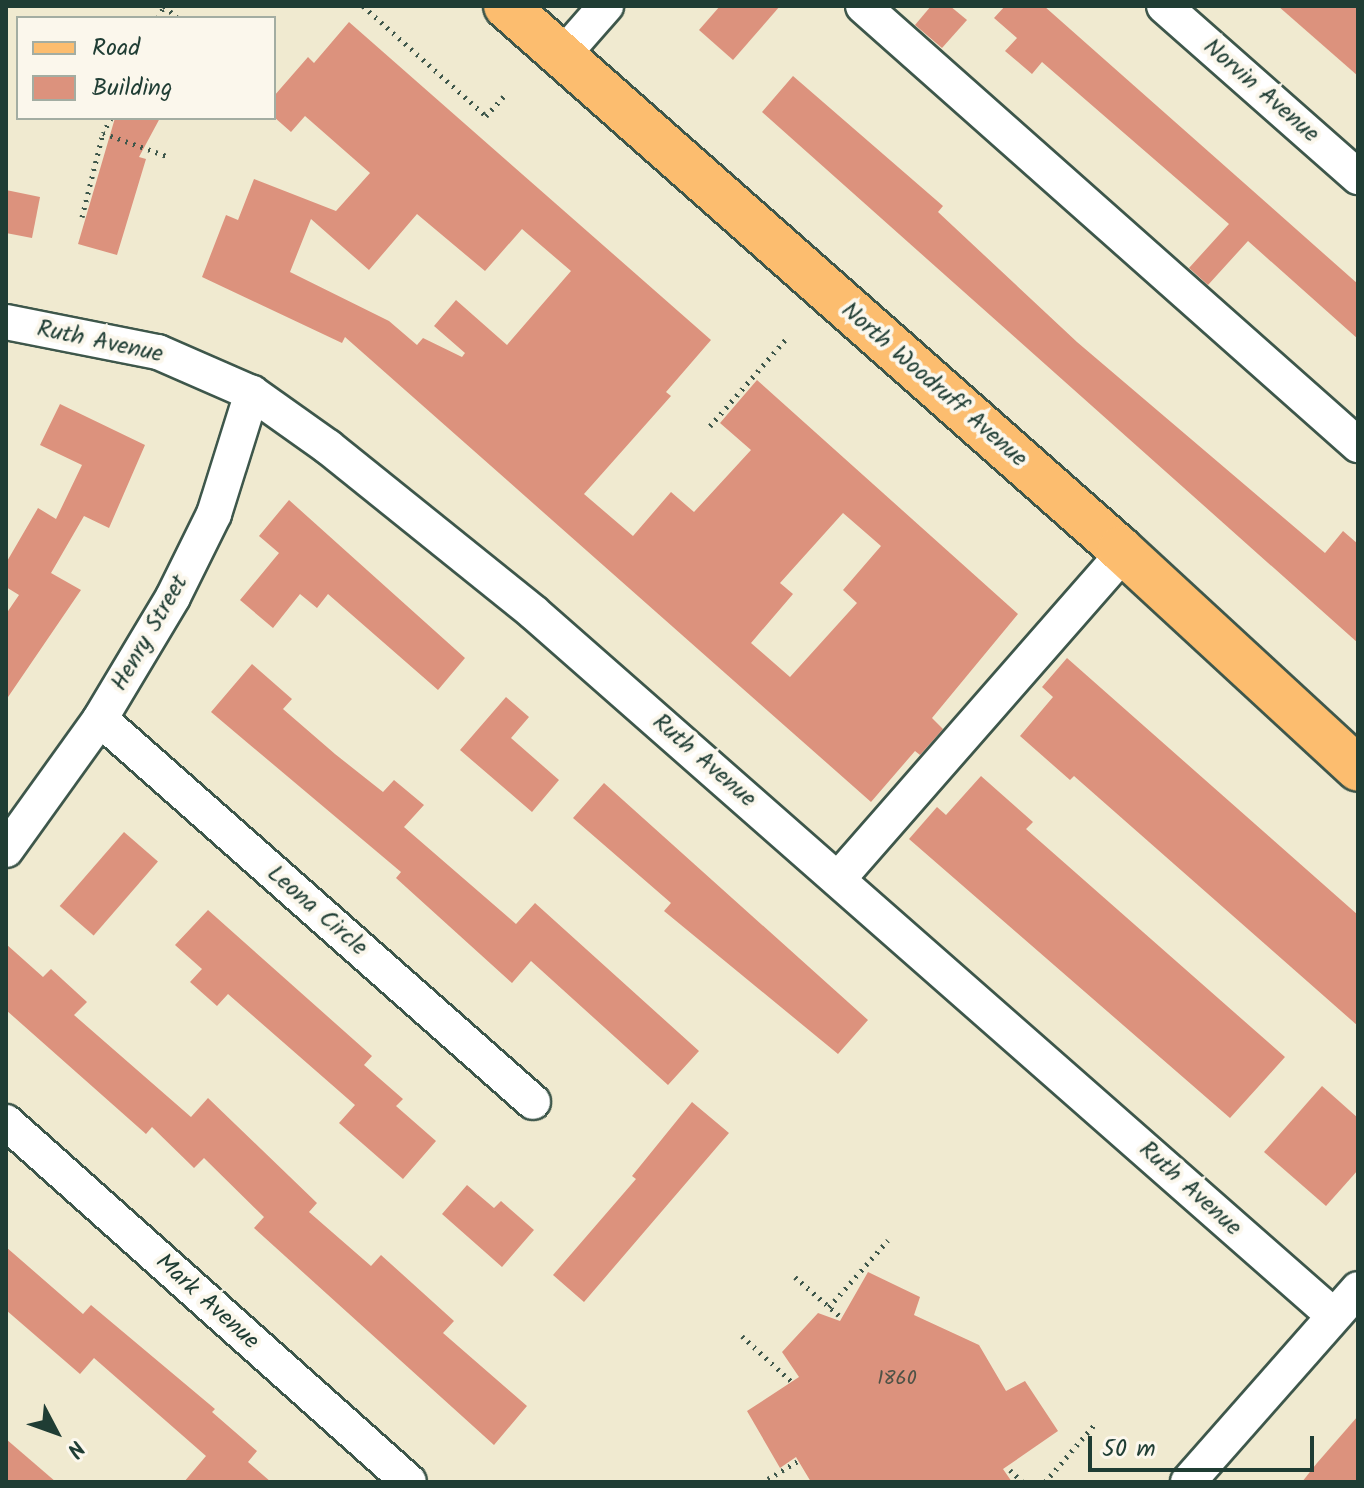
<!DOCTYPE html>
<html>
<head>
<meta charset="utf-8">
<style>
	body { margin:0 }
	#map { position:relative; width:1364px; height:1488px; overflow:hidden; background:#f0ead0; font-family:Kalam,sans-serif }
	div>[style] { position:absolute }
	.building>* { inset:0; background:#dc927d; transform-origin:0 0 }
	.path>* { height:5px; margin-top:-2.5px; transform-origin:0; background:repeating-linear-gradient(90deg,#3e574b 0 2px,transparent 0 8px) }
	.roads { filter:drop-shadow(2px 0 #3e574b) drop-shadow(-2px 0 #3e574b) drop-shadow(0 2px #3e574b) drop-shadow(0 -2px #3e574b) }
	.minor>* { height:34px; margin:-17px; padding:0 17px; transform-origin:17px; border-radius:17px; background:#fff }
	.major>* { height:44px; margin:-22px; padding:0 22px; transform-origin:22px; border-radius:22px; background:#fcbd6f }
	span { translate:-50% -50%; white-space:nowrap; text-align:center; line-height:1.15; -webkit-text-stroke:8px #fbf7ec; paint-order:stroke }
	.number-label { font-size:20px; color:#4e5246 }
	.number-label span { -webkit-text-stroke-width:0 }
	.street-label { font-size:24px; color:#1f3d34 }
	.frame { position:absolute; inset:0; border:8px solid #1f3d34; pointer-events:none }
	.legend { position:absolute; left:16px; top:16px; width:260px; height:104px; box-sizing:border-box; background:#fbf7ec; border:2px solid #a3ada2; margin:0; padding:10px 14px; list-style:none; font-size:24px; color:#1f3d34 }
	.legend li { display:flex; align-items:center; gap:16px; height:40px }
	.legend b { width:40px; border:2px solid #a3ada2 }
	.north { position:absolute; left:16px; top:1392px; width:80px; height:80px; -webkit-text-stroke:6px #fbf7ec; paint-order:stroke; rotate:131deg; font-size:22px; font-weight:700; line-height:32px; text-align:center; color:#1f3d34 }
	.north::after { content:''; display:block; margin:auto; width:28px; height:36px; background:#1f3d34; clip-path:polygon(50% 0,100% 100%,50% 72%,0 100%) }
	.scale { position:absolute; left:1088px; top:1436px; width:226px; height:36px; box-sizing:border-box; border:4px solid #1f3d34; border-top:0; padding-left:10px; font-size:24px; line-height:28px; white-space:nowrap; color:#1f3d34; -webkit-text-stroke:6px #fbf7ec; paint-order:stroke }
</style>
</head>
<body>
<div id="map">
	<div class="building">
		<div style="clip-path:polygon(720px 6px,780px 6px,733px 60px,699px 30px)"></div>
		<div style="clip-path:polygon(931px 6px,950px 6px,967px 20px,942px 48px,915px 25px)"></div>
		<div style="clip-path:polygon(1005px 6px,1044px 6px,1358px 284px,1358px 339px,1248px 241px,1208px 285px,1189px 268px,1229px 224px,1042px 62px,1032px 74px,1005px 51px,1017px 38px,994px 18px)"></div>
		<div style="clip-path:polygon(1278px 6px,1358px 6px,1358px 76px)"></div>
		<div style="clip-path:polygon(evenodd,349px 22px,711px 340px,666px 392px,671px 396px,584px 494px,633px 536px,671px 492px,694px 512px,751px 450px,720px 423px,757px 380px,1018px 614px,932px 718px,943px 729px,920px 755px,915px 751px,871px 802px,345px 337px,342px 343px,202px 277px,226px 215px,238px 220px,254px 179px,336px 211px,370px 173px,305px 116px,291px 132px,274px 117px,274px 96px,308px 57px,314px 63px,349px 22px,417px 214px,485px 271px,522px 229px,571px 271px,507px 345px,456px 300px,434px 326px,465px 353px,462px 357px,423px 338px,417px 345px,389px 321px,290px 272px,311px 219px,369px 270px,417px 214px,349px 22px,843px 513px,881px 546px,843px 590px,857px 603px,790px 677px,751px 643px,793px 594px,780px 583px,843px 513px)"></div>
		<div style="clip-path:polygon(793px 76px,943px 206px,938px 212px,1077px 342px,1325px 553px,1343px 531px,1358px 544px,1358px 643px,762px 112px)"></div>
		<div style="clip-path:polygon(115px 118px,160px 118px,139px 157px,146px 159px,117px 255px,78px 244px)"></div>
		<div style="clip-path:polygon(6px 190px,40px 197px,32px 238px,6px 233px)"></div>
		<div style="clip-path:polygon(60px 404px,145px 445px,109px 528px,84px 516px,51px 573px,81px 590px,6px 700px,6px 614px,19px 595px,6px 587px,6px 563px,38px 508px,56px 519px,82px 465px,40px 445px)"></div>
		<div style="clip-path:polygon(289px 500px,465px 658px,438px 690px,328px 594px,317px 608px,300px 594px,273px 628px,240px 600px,279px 553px,259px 536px)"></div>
		<div style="clip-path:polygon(1067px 658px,1358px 915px,1358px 1026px,1074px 776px,1070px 780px,1020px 736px,1053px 697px,1042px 687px)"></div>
		<div style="clip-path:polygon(252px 664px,292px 699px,283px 709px,335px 754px,383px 792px,394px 780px,424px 805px,404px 827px,516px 924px,535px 903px,699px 1051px,668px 1085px,531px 961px,512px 983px,396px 878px,401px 872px,211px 712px)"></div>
		<div style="clip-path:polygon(506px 697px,529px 717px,511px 738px,559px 780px,532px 812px,460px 750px)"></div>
		<div style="clip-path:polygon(981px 776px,1033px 822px,1026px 829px,1285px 1057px,1230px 1118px,909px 839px,937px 807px,946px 815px)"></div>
		<div style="clip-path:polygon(604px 783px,868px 1020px,838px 1054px,664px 911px,671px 903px,573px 818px)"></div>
		<div style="left:124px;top:832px;width:45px;height:98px;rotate:41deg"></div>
		<div style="clip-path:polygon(208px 910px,372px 1056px,364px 1065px,403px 1099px,396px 1106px,436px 1141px,403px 1179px,339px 1123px,355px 1105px,228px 994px,217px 1006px,190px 982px,202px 969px,175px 945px)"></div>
		<div style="clip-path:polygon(6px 944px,43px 977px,51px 969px,87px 1002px,74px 1015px,191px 1117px,208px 1098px,317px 1203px,309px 1212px,371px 1266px,381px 1255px,454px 1321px,443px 1333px,527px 1406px,494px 1445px,254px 1228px,264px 1217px,204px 1158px,194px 1168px,152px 1127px,146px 1134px,6px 1010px)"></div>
		<div style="clip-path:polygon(1322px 1086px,1358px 1118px,1358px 1170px,1326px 1206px,1264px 1152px)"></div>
		<div style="clip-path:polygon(692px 1102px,729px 1133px,584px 1302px,553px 1275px,636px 1179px,632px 1176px)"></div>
		<div style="clip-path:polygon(467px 1185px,494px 1208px,501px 1201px,534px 1230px,502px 1267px,442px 1214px)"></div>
		<div style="clip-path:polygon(6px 1247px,83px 1314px,91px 1305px,215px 1409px,212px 1412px,257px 1451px,248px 1462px,271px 1482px,184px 1482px,206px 1456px,94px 1358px,80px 1374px,6px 1310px)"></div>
		<div style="clip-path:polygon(868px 1272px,920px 1297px,914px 1315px,979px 1345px,1006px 1391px,1025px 1381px,1058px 1431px,1003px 1469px,1012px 1482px,811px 1482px,796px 1457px,780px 1468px,747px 1411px,799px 1377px,782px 1352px,818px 1313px,840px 1321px)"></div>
		<div style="clip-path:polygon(1358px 1416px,1358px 1482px,1302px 1482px,1317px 1463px)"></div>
		<div style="clip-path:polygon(6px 1439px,56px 1482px,6px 1482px)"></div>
	</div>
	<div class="path">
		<div style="left:164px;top:6px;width:18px;rotate:41deg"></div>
		<div style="left:363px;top:6px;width:165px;rotate:41.8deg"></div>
		<div style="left:486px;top:116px;width:31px;rotate:-48deg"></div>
		<div style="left:158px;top:18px;width:13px;rotate:-63deg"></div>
		<div style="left:111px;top:118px;width:17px;rotate:118deg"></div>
		<div style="left:103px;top:133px;width:68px;rotate:19.8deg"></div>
		<div style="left:82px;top:217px;width:87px;rotate:-76deg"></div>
		<div style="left:710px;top:426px;width:116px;rotate:-48.9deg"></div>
		<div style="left:795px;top:1277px;width:62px;rotate:41.1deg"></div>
		<div style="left:829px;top:1307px;width:89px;rotate:-48.6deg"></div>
		<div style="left:742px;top:1336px;width:68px;rotate:42.6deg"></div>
		<div style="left:1010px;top:1470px;width:18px;rotate:43deg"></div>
		<div style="left:768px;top:1479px;width:35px;rotate:-31deg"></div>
		<div style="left:1045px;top:1482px;width:77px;rotate:-49.2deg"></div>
	</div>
	<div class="roads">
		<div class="minor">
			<div style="left:863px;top:6px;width:662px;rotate:41.57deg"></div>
			<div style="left:1164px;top:6px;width:259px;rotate:41.4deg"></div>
			<div style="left:562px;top:56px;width:67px;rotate:-48.7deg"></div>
			<div style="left:6px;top:322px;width:155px;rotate:11.2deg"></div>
			<div style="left:158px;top:352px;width:103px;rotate:23.6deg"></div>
			<div style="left:252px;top:393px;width:93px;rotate:35.4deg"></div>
			<div style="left:328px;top:447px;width:263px;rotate:38.8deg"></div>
			<div style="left:533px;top:612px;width:1066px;rotate:41.31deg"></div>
			<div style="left:100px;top:719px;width:578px;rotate:41.49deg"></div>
			<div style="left:6px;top:850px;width:161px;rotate:-54.3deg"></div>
			<div style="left:100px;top:719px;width:142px;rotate:-59.1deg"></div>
			<div style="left:173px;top:597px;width:93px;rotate:-63.7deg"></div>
			<div style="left:214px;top:514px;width:127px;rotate:-72.6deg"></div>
			<div style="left:839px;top:878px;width:432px;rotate:-48.8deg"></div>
			<div style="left:6px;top:1122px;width:540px;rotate:41.77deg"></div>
			<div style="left:1188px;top:1482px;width:257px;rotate:-48.6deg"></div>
		</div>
		<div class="major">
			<div style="left:506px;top:6px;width:820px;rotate:41.49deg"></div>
			<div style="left:1120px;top:549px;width:324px;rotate:42.7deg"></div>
		</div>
	</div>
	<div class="number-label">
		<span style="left:897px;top:1379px">1860</span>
	</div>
	<div class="street-label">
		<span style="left:1261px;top:91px;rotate:41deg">Norvin Avenue</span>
		<span style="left:100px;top:342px;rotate:12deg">Ruth Avenue</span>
		<span style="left:934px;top:385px;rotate:41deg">North Woodruff Avenue</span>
		<span style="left:150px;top:633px;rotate:-60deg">Henry Street</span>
		<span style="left:704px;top:761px;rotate:41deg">Ruth Avenue</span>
		<span style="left:317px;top:911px;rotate:41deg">Leona Circle</span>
		<span style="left:1190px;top:1189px;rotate:42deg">Ruth Avenue</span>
		<span style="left:207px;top:1302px;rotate:42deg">Mark Avenue</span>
	</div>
	<div class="frame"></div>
	<ul class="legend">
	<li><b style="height:10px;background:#fcbd6f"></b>Road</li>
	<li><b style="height:22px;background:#dc927d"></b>Building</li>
	</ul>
	<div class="north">N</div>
	<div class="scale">50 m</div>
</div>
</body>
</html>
